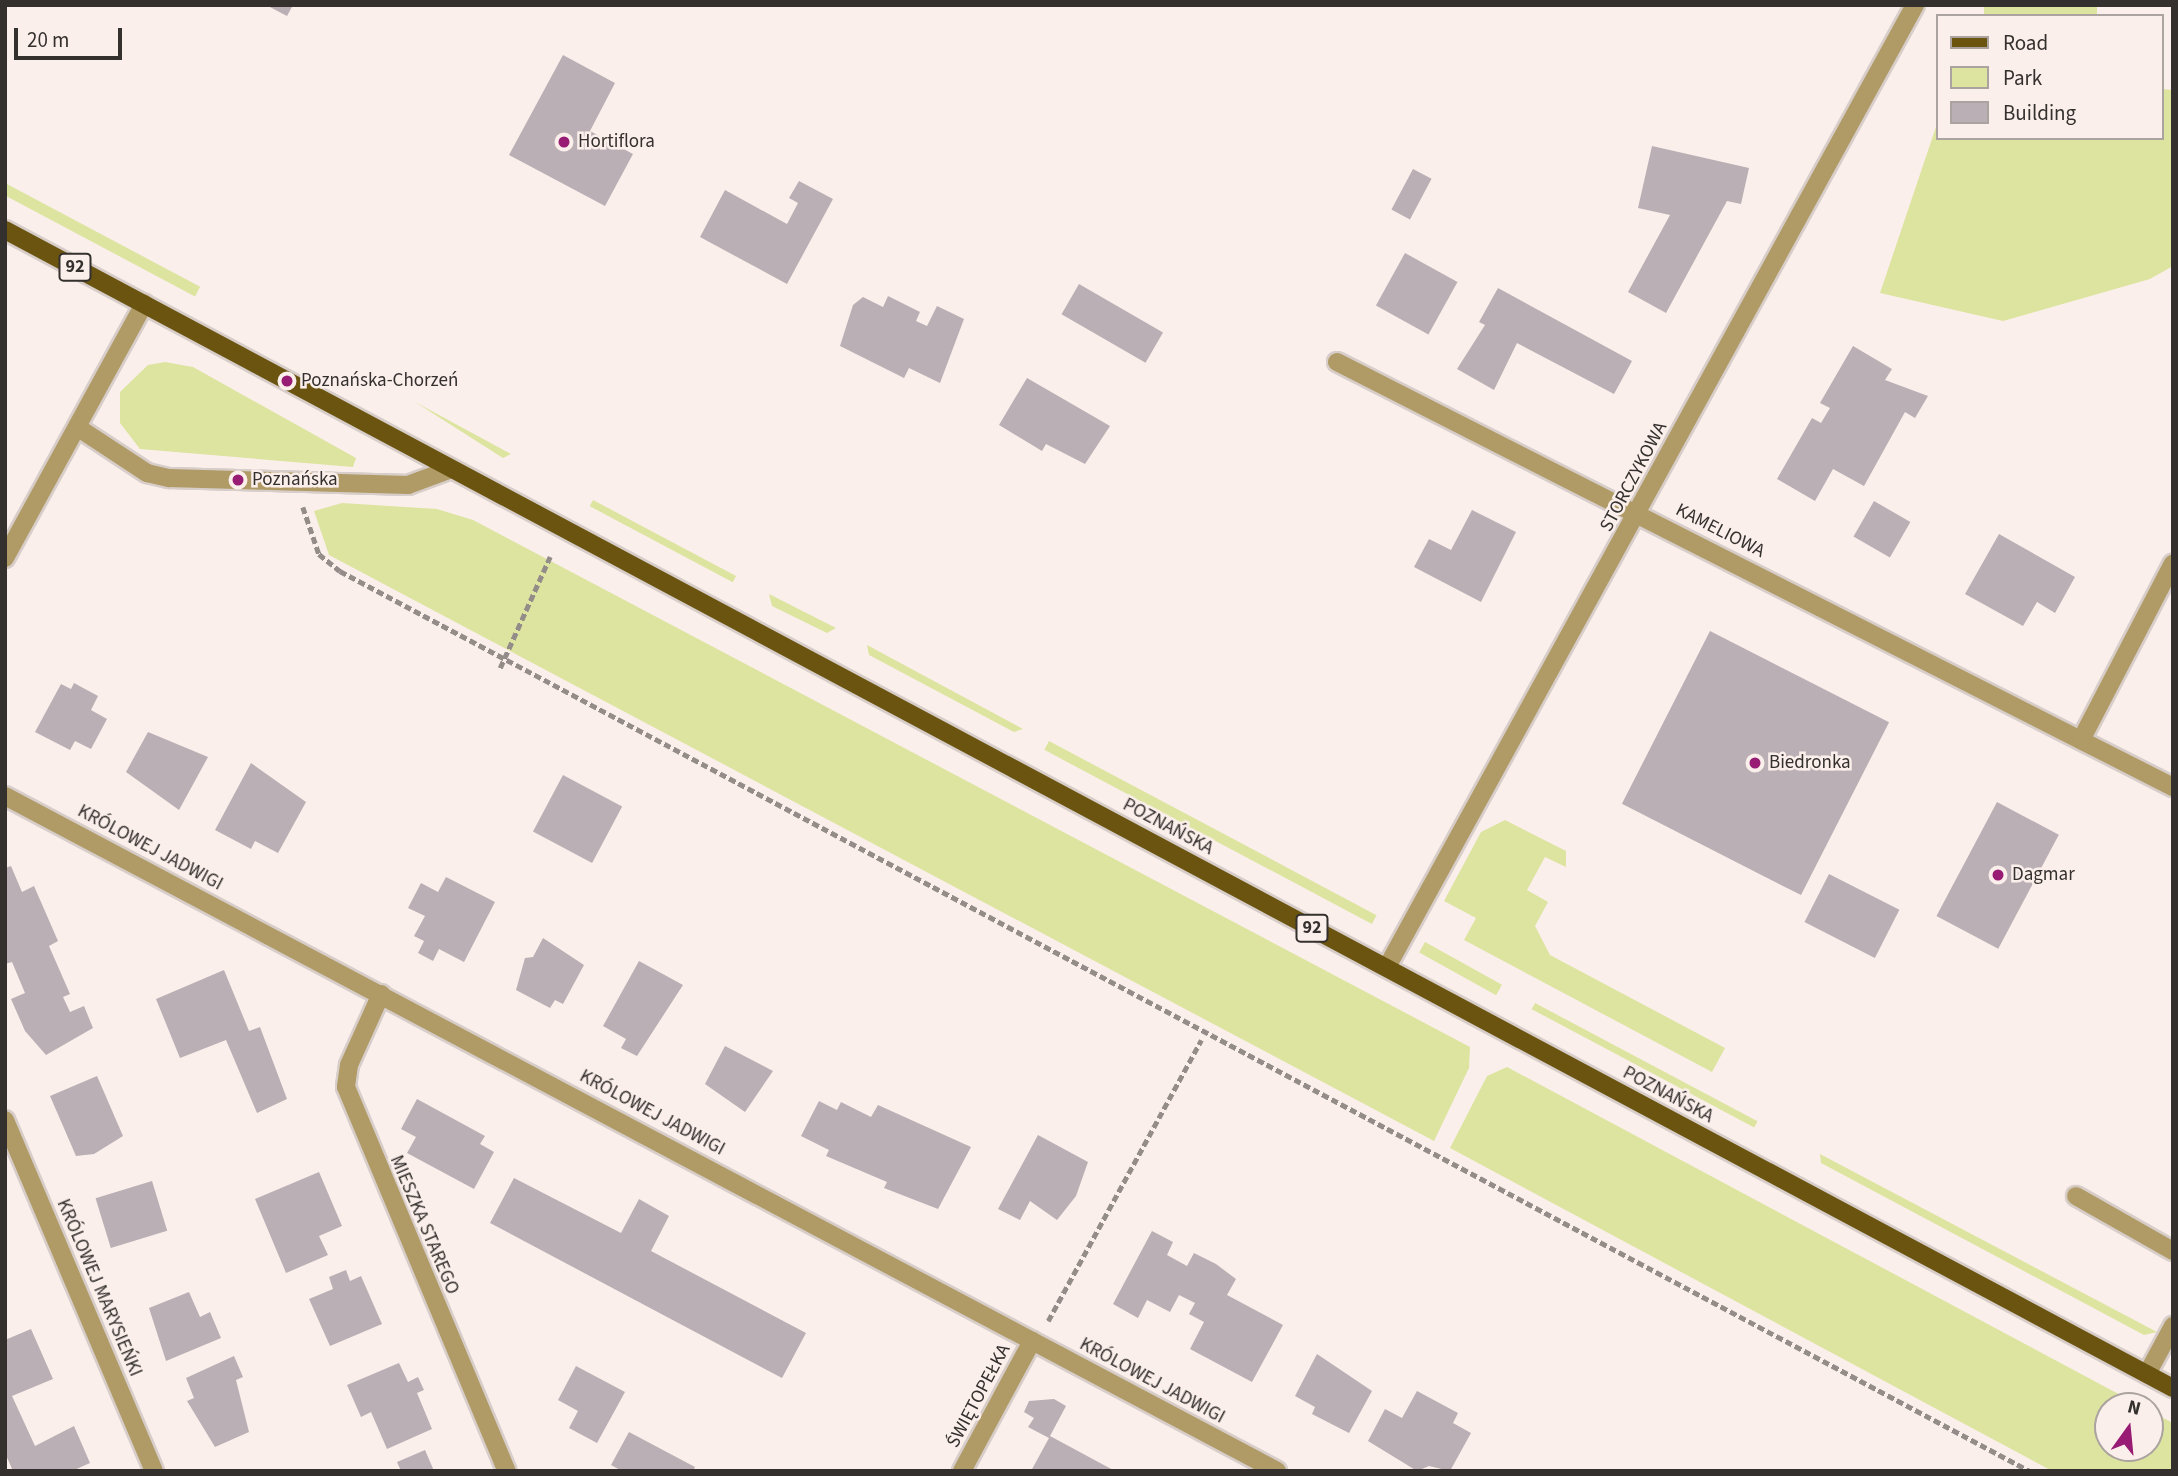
<!DOCTYPE html>
<html>
<head>
<meta charset="utf-8">
<style>
	body { margin:0 }
	#map { position:relative; width:2178px; height:1476px; overflow:hidden; background:#fbefeb; font-family:"Source Sans 3",sans-serif }
	div>[style] { position:absolute }
	.green>* { inset:0; background:#dce4a0; transform-origin:0 0 }
	.building>* { inset:0; background:#baafb4; transform-origin:0 0 }
	.path>* { height:4.5px; margin-top:-2.25px; transform-origin:0; background:repeating-linear-gradient(90deg,#938c89 0 7px,transparent 0 10.5px) }
	.roads { filter:drop-shadow(2px 0 #d7cdc9) drop-shadow(-2px 0 #d7cdc9) drop-shadow(0 2px #d7cdc9) drop-shadow(0 -2px #d7cdc9) }
	.lane>* { height:18px; margin:-9px; padding:0 9px; transform-origin:9px; border-radius:9px; background:#b09a65 }
	.street>* { height:18px; margin:-9px; padding:0 9px; transform-origin:9px; border-radius:9px; background:#b09a65 }
	.primary>* { height:18px; margin:-9px; padding:0 9px; transform-origin:9px; border-radius:9px; background:#6b5410 }
	.dots>* { width:19px; height:19px; translate:-50% -50%; box-sizing:border-box; border:4px solid #fbefeb; border-radius:50% }
	span { translate:-50% -50%; white-space:nowrap; text-align:center; line-height:1.15; -webkit-text-stroke:5px #fbefeb; paint-order:stroke }
	.shield-label span { padding:2px 5px; background:#fbefeb; border:2px solid; border-radius:5px; -webkit-text-stroke-width:0 }
	.shield-label { font-size:18px; color:#34302e; font-weight:700 }
	.poi-label { font-size:19px; color:#34302e }
	.left { translate:0 -50%; text-align:left }
	.street-label { font-size:19px; color:#34302e }
	.frame { position:absolute; inset:0; border:7px solid #34302e; pointer-events:none }
	.legend { position:absolute; left:1936px; top:14px; width:228px; height:126px; box-sizing:border-box; background:#fbefeb; border:2px solid #aba39f; margin:0; padding:9px 12px; list-style:none; font-size:21px; color:#34302e }
	.legend li { display:flex; align-items:center; gap:14px; height:35px }
	.legend b { width:35px; border:2px solid #aba39f }
	.north { position:absolute; left:2094px; top:1392px; width:70px; height:70px; box-sizing:border-box; background:#fbefeb; border:2px solid #aba39f; border-radius:50%; rotate:15deg; font-size:19px; font-weight:700; line-height:28px; text-align:center; color:#34302e }
	.north::after { content:''; display:block; margin:auto; width:24px; height:32px; background:#981c74; clip-path:polygon(50% 0,100% 100%,50% 72%,0 100%) }
	.scale { position:absolute; left:14px; top:28px; width:108px; height:32px; box-sizing:border-box; border:4px solid #34302e; border-top:0; padding-left:9px; font-size:21px; line-height:24px; white-space:nowrap; color:#34302e; -webkit-text-stroke:5px #fbefeb; paint-order:stroke }
</style>
</head>
<body>
<div id="map">
	<div class="green">
		<div style="left:1984px;top:5px;width:113px;height:12px"></div>
		<div style="clip-path:polygon(2162px 89px,2173px 90px,2173px 266px,2150px 279px,2003px 321px,1880px 293px,1938px 121px,1938px 138px,2162px 138px)"></div>
		<div style="left:5px;top:183px;width:221px;height:11px;rotate:28deg"></div>
		<div style="clip-path:polygon(165px 362px,193px 367px,356px 458px,353px 467px,140px 449px,120px 423px,120px 392px,148px 365px)"></div>
		<div style="clip-path:polygon(415px 402px,511px 454px,503px 458px)"></div>
		<div style="left:593px;top:500px;width:162px;height:7px;rotate:28deg"></div>
		<div style="clip-path:polygon(342px 503px,437px 509px,473px 520px,1470px 1047px,1469px 1068px,1434px 1141px,329px 555px,314px 511px)"></div>
		<div style="clip-path:polygon(769px 594px,836px 628px,827px 633px,772px 606px)"></div>
		<div style="clip-path:polygon(867px 645px,1023px 729px,1014px 732px,869px 655px)"></div>
		<div style="left:1049px;top:741px;width:371px;height:10px;rotate:28deg"></div>
		<div style="clip-path:polygon(1505px 820px,1566px 851px,1566px 867px,1545px 857px,1527px 890px,1548px 902px,1535px 926px,1550px 955px,1725px 1048px,1712px 1072px,1464px 940px,1476px 918px,1444px 901px,1481px 832px)"></div>
		<div style="left:1425px;top:942px;width:88px;height:12px;rotate:29deg"></div>
		<div style="left:1535px;top:1003px;width:252px;height:7px;rotate:28deg"></div>
		<div style="clip-path:polygon(1507px 1067px,2141px 1406px,2108px 1406px,2108px 1448px,2150px 1448px,2150px 1411px,2173px 1423px,2173px 1471px,2052px 1471px,1450px 1148px,1487px 1076px)"></div>
		<div style="clip-path:polygon(1820px 1154px,2157px 1332px,2144px 1335px,1821px 1163px)"></div>
	</div>
	<div class="building">
		<div style="clip-path:polygon(266px 5px,293px 5px,287px 16px)"></div>
		<div style="clip-path:polygon(563px 55px,615px 83px,590px 131px,633px 154px,605px 206px,509px 155px)"></div>
		<div style="clip-path:polygon(1652px 146px,1749px 168px,1741px 204px,1727px 201px,1666px 313px,1628px 292px,1670px 215px,1638px 208px)"></div>
		<div style="left:1413px;top:169px;width:21px;height:46px;rotate:28deg"></div>
		<div style="clip-path:polygon(799px 181px,833px 199px,787px 284px,700px 237px,725px 190px,787px 224px,798px 203px,789px 198px)"></div>
		<div style="left:1405px;top:253px;width:60px;height:60px;rotate:29deg"></div>
		<div style="left:1079px;top:284px;width:97px;height:35px;rotate:30deg"></div>
		<div style="clip-path:polygon(1498px 288px,1632px 361px,1614px 394px,1517px 343px,1494px 390px,1457px 369px,1485px 325px,1479px 322px)"></div>
		<div style="clip-path:polygon(888px 296px,920px 312px,916px 321px,927px 326px,937px 306px,964px 319px,940px 383px,909px 368px,904px 378px,840px 346px,853px 305px,863px 297px,883px 307px)"></div>
		<div style="clip-path:polygon(1853px 346px,1892px 369px,1885px 380px,1928px 396px,1915px 418px,1905px 412px,1864px 486px,1833px 469px,1815px 501px,1777px 479px,1812px 418px,1821px 423px,1830px 408px,1820px 403px)"></div>
		<div style="clip-path:polygon(1027px 378px,1110px 426px,1085px 464px,1046px 444px,1042px 451px,999px 425px)"></div>
		<div style="left:1874px;top:501px;width:42px;height:41px;rotate:30deg"></div>
		<div style="clip-path:polygon(1472px 510px,1516px 532px,1481px 602px,1414px 567px,1429px 539px,1451px 550px)"></div>
		<div style="clip-path:polygon(1999px 534px,2075px 577px,2055px 613px,2037px 602px,2023px 626px,1965px 594px)"></div>
		<div style="left:1710px;top:631px;width:201px;height:194px;rotate:27deg"></div>
		<div style="clip-path:polygon(74px 683px,98px 696px,91px 710px,107px 719px,91px 749px,75px 741px,70px 750px,35px 732px,61px 684px,71px 689px)"></div>
		<div style="clip-path:polygon(148px 732px,208px 757px,179px 810px,126px 772px)"></div>
		<div style="clip-path:polygon(251px 763px,306px 802px,278px 853px,255px 841px,251px 849px,215px 830px)"></div>
		<div style="left:563px;top:775px;width:67px;height:64px;rotate:28deg"></div>
		<div style="left:1997px;top:802px;width:70px;height:129px;rotate:28deg"></div>
		<div style="clip-path:polygon(11px 866px,22px 892px,34px 886px,58px 941px,49px 946px,70px 994px,63px 997px,70px 1012px,84px 1006px,93px 1028px,46px 1055px,25px 1031px,11px 999px,25px 993px,12px 962px,5px 964px,5px 868px)"></div>
		<div style="left:1829px;top:874px;width:79px;height:54px;rotate:27deg"></div>
		<div style="clip-path:polygon(446px 877px,495px 902px,464px 962px,439px 949px,433px 961px,418px 953px,424px 941px,414px 936px,425px 916px,408px 908px,421px 883px,438px 892px)"></div>
		<div style="clip-path:polygon(543px 938px,584px 965px,563px 1004px,555px 1000px,550px 1008px,516px 990px,525px 958px,533px 957px)"></div>
		<div style="clip-path:polygon(639px 961px,683px 985px,637px 1056px,621px 1048px,626px 1039px,603px 1026px)"></div>
		<div style="clip-path:polygon(224px 970px,249px 1031px,260px 1027px,287px 1099px,257px 1113px,226px 1040px,180px 1058px,156px 999px)"></div>
		<div style="clip-path:polygon(725px 1046px,773px 1071px,745px 1112px,705px 1084px)"></div>
		<div style="clip-path:polygon(97px 1076px,123px 1136px,94px 1154px,76px 1156px,50px 1096px)"></div>
		<div style="clip-path:polygon(417px 1099px,485px 1136px,480px 1144px,494px 1152px,474px 1189px,407px 1153px,416px 1137px,401px 1129px)"></div>
		<div style="clip-path:polygon(819px 1101px,837px 1110px,841px 1102px,871px 1117px,878px 1105px,971px 1147px,938px 1209px,884px 1188px,887px 1182px,826px 1156px,829px 1150px,801px 1136px)"></div>
		<div style="clip-path:polygon(1038px 1135px,1088px 1162px,1076px 1196px,1057px 1220px,1030px 1201px,1020px 1220px,998px 1209px)"></div>
		<div style="clip-path:polygon(319px 1172px,342px 1226px,319px 1236px,328px 1255px,286px 1273px,255px 1199px)"></div>
		<div style="clip-path:polygon(514px 1178px,621px 1233px,639px 1199px,669px 1216px,651px 1251px,806px 1333px,782px 1378px,490px 1223px)"></div>
		<div style="left:152px;top:1181px;width:52px;height:59px;rotate:73deg"></div>
		<div style="clip-path:polygon(1152px 1231px,1173px 1242px,1167px 1255px,1187px 1266px,1194px 1253px,1216px 1264px,1236px 1279px,1227px 1295px,1283px 1325px,1252px 1382px,1190px 1349px,1204px 1322px,1189px 1314px,1195px 1303px,1179px 1295px,1170px 1312px,1147px 1300px,1138px 1318px,1113px 1304px)"></div>
		<div style="clip-path:polygon(346px 1270px,350px 1281px,361px 1276px,382px 1324px,330px 1346px,309px 1299px,333px 1289px,329px 1277px)"></div>
		<div style="clip-path:polygon(189px 1292px,200px 1317px,210px 1312px,221px 1338px,166px 1361px,149px 1308px)"></div>
		<div style="clip-path:polygon(31px 1329px,53px 1379px,12px 1396px,35px 1446px,74px 1426px,90px 1463px,72px 1471px,13px 1471px,5px 1453px,5px 1340px)"></div>
		<div style="clip-path:polygon(1317px 1354px,1372px 1391px,1349px 1433px,1312px 1414px,1315px 1407px,1295px 1396px)"></div>
		<div style="clip-path:polygon(234px 1356px,243px 1377px,236px 1380px,249px 1432px,215px 1447px,187px 1401px,194px 1398px,186px 1378px)"></div>
		<div style="clip-path:polygon(399px 1363px,408px 1382px,418px 1377px,424px 1390px,417px 1393px,432px 1429px,387px 1449px,371px 1412px,361px 1417px,347px 1385px)"></div>
		<div style="clip-path:polygon(576px 1366px,625px 1392px,597px 1443px,569px 1428px,578px 1411px,558px 1400px)"></div>
		<div style="clip-path:polygon(1417px 1391px,1458px 1413px,1453px 1423px,1471px 1433px,1450px 1471px,1429px 1466px,1417px 1471px,1368px 1441px,1385px 1409px,1402px 1418px)"></div>
		<div style="clip-path:polygon(1054px 1399px,1066px 1406px,1050px 1436px,1115px 1471px,1031px 1471px,1049px 1438px,1028px 1427px,1034px 1418px,1024px 1412px,1029px 1401px)"></div>
		<div style="clip-path:polygon(629px 1432px,695px 1467px,693px 1471px,622px 1471px,611px 1465px)"></div>
		<div style="clip-path:polygon(425px 1450px,434px 1471px,401px 1471px,397px 1462px)"></div>
	</div>
	<div class="path">
		<div style="left:303px;top:507px;width:50px;rotate:71.2deg"></div>
		<div style="left:319px;top:554px;width:27px;rotate:39deg"></div>
		<div style="left:340px;top:571px;width:1915px;rotate:28.04deg"></div>
		<div style="left:500px;top:668px;width:122px;rotate:-65.8deg"></div>
		<div style="left:1048px;top:1321px;width:320px;rotate:-61.4deg"></div>
	</div>
	<div class="roads">
		<div class="lane">
			<div style="left:77px;top:427px;width:84px;rotate:33.3deg"></div>
			<div style="left:147px;top:473px;width:23px;rotate:13deg"></div>
			<div style="left:169px;top:478px;width:239px;rotate:1.7deg"></div>
			<div style="left:408px;top:485px;width:46px;rotate:-20.4deg"></div>
			<div style="left:2076px;top:1196px;width:112px;rotate:29.6deg"></div>
			<div style="left:2147px;top:1374px;width:55px;rotate:-61.6deg"></div>
		</div>
		<div class="street">
			<div style="left:1337px;top:362px;width:938px;rotate:26.95deg"></div>
			<div style="left:5px;top:558px;width:290px;rotate:-61.3deg"></div>
			<div style="left:2081px;top:740px;width:199px;rotate:-62.5deg"></div>
			<div style="left:5px;top:796px;width:1440px;rotate:27.95deg"></div>
			<div style="left:1387px;top:967px;width:1097px;rotate:-61.24deg"></div>
			<div style="left:381px;top:994px;width:78px;rotate:114.3deg"></div>
			<div style="left:349px;top:1065px;width:22px;rotate:98deg"></div>
			<div style="left:346px;top:1087px;width:416px;rotate:67.3deg"></div>
			<div style="left:5px;top:1120px;width:381px;rotate:67deg"></div>
			<div style="left:962px;top:1471px;width:148px;rotate:-61.7deg"></div>
		</div>
		<div class="primary">
			<div style="left:5px;top:230px;width:2458px;rotate:28.11deg"></div>
		</div>
	</div>
	<div class="dots">
		<div style="left:564px;top:142px;background:#981c74"></div>
		<div style="left:287px;top:381px;background:#981c74"></div>
		<div style="left:238px;top:480px;background:#981c74"></div>
		<div style="left:1755px;top:763px;background:#981c74"></div>
		<div style="left:1998px;top:875px;background:#981c74"></div>
	</div>
	<div class="shield-label">
		<span style="left:75px;top:267px">92</span>
		<span style="left:1312px;top:928px">92</span>
	</div>
	<div class="poi-label">
		<span class="left" style="left:578px;top:142px">Hortiflora</span>
		<span class="left" style="left:301px;top:381px">Poznańska-Chorzeń</span>
		<span class="left" style="left:252px;top:480px">Poznańska</span>
		<span class="left" style="left:1769px;top:763px">Biedronka</span>
		<span class="left" style="left:2012px;top:875px">Dagmar</span>
	</div>
	<div class="street-label">
		<span style="left:1634px;top:477px;rotate:-62deg">STORCZYKOWA</span>
		<span style="left:1720px;top:531px;rotate:27deg">KAMELIOWA</span>
		<span style="left:1168px;top:827px;rotate:28deg">POZNAŃSKA</span>
		<span style="left:150px;top:848px;rotate:28deg">KRÓLOWEJ JADWIGI</span>
		<span style="left:1668px;top:1095px;rotate:28deg">POZNAŃSKA</span>
		<span style="left:652px;top:1113px;rotate:28deg">KRÓLOWEJ JADWIGI</span>
		<span style="left:424px;top:1225px;rotate:67deg">MIESZKA STAREGO</span>
		<span style="left:99px;top:1288px;rotate:67deg">KRÓLOWEJ MARYSIEŃKI</span>
		<span style="left:1152px;top:1381px;rotate:28deg">KRÓLOWEJ JADWIGI</span>
		<span style="left:979px;top:1396px;rotate:-62deg">ŚWIĘTOPEŁKA</span>
	</div>
	<div class="frame"></div>
	<ul class="legend">
	<li><b style="height:9px;background:#6b5410"></b>Road</li>
	<li><b style="height:19px;background:#dce4a0"></b>Park</li>
	<li><b style="height:19px;background:#baafb4"></b>Building</li>
	</ul>
	<div class="north">N</div>
	<div class="scale">20 m</div>
</div>
</body>
</html>
